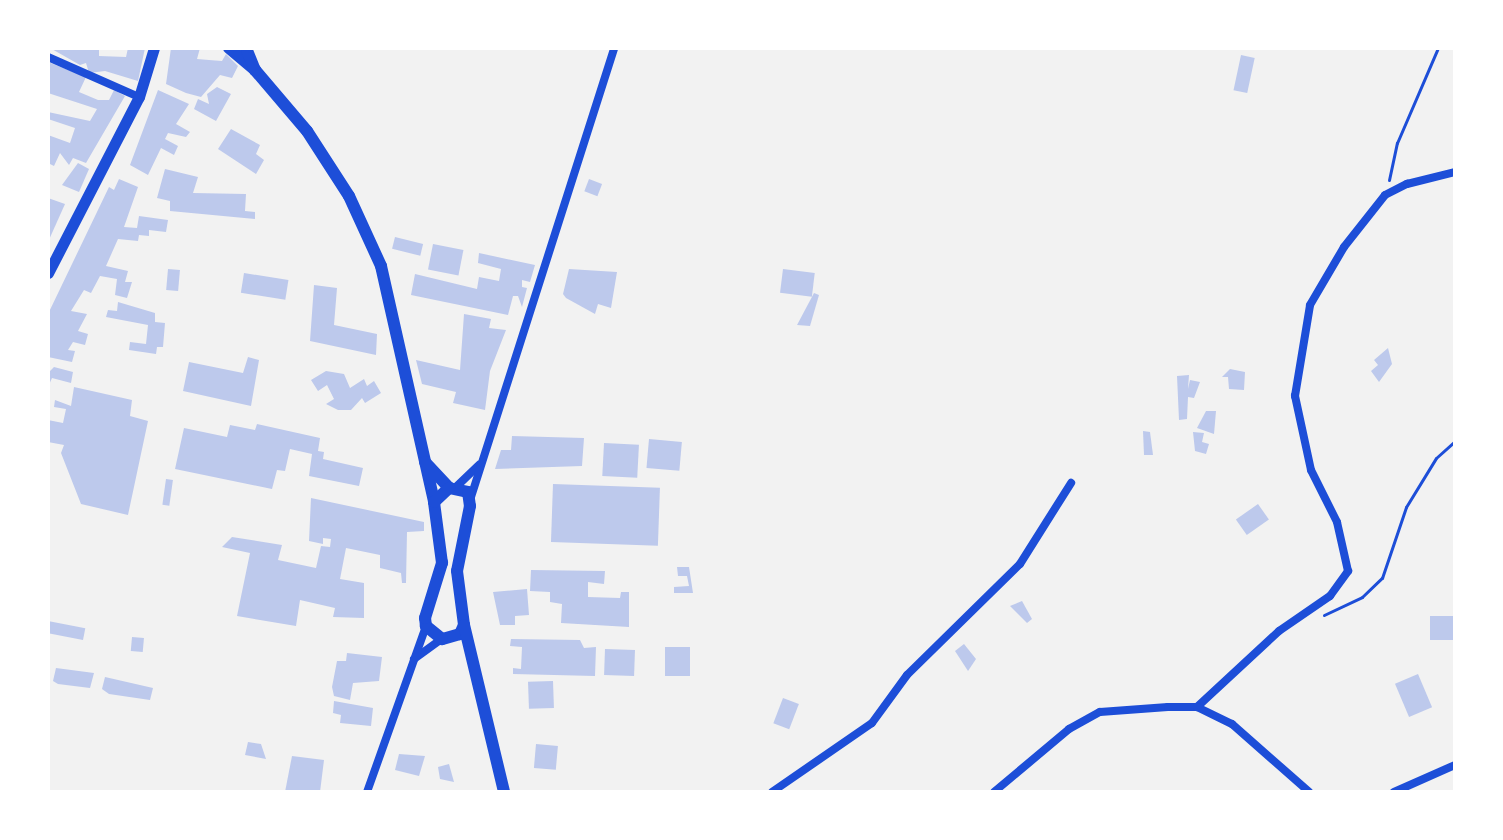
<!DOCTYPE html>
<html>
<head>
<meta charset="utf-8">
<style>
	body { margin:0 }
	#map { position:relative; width:1503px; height:840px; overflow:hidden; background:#f2f2f2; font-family:"Public Sans",sans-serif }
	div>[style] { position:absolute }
	.building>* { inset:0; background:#bdc9ec; transform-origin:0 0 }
	.path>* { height:3px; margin:-1.5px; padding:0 1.5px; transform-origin:1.5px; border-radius:1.5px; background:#1d4ed8 }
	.minor>* { height:8px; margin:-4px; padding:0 4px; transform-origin:4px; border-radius:4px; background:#1d4ed8 }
	.tertiary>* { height:11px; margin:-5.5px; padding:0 5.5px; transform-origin:5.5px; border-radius:5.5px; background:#1d4ed8 }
	.secondary>* { height:12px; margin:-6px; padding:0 6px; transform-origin:6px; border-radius:6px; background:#1d4ed8 }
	span { translate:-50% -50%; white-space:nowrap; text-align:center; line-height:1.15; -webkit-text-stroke:8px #fff; paint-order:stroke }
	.frame { position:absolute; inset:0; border:50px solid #fff; pointer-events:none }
</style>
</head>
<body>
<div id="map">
	<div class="building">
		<div style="clip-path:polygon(50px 48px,99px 48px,99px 56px,126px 57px,128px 48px,145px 48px,138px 81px,105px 71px,89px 73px,86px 63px,80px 65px)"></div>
		<div style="clip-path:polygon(171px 48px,200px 48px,197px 59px,209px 60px,222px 61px,226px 54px,238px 66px,232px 78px,220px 75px,201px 97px,186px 93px,166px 84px)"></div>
		<div style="left:1241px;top:55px;width:14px;height:36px;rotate:12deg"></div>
		<div style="clip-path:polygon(48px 62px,86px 77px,79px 92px,98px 100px,109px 100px,114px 90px,125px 96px,86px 163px,73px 158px,69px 165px,60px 153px,54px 166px,48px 163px,48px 135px,70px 143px,75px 128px,48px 119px,48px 112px,90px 121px,97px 109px,48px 93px)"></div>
		<div style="clip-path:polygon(217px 87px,231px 94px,216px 121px,194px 109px,198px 99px,209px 104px,207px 94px)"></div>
		<div style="clip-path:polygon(158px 90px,189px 104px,176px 124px,190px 132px,186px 137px,168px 133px,165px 139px,178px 146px,174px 155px,161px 148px,148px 175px,130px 165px)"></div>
		<div style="clip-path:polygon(231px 129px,260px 145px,256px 154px,264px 160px,256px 174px,218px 149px)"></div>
		<div style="clip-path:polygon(78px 163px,89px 169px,79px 192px,62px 185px)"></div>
		<div style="clip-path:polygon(165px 169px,198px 177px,193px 193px,246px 194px,245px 211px,255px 212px,255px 219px,170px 211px,170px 201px,157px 198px)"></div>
		<div style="clip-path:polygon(119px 179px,138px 187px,124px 227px,137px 228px,139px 216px,168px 220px,166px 232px,149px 230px,149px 236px,139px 235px,138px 241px,118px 239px,106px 266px,128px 271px,125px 282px,132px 282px,127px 298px,115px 295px,117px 279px,100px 276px,91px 293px,84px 290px,71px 311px,87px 314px,78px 331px,88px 334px,85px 345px,73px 342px,68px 350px,75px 351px,72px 362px,48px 357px,48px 314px,109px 187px,114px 190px)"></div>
		<div style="left:589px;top:179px;width:14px;height:13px;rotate:21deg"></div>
		<div style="clip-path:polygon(48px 198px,65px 204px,48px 242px)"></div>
		<div style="left:395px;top:237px;width:29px;height:12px;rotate:14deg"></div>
		<div style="left:433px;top:244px;width:31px;height:26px;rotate:11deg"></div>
		<div style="clip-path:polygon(479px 253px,535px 265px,530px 282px,522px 280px,522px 287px,527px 288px,522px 307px,518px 296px,513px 296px,508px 315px,411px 295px,415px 274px,477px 289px,479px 277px,499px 281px,501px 269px,478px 263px)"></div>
		<div style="left:168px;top:269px;width:12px;height:21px;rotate:5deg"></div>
		<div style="clip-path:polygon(569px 269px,617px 272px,611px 308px,598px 304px,595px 314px,566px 298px,563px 294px)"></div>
		<div style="left:783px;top:269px;width:32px;height:24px;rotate:7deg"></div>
		<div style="left:244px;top:273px;width:45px;height:20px;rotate:9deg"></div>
		<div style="clip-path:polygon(314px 285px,337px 288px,334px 325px,377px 334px,376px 355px,310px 341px)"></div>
		<div style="clip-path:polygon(814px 293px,819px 295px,810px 326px,797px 325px)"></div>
		<div style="clip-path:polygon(118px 302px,155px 313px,155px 322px,165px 323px,163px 347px,157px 347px,156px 354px,129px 350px,130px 342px,146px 344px,148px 325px,106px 317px,108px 310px,117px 311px)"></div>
		<div style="clip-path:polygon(464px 314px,491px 319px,489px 328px,506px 330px,490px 371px,485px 410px,453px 403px,456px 392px,422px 384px,416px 360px,460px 370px)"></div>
		<div style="clip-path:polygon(1388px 348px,1392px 364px,1379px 382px,1371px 371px,1378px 365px,1374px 360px)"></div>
		<div style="clip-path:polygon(248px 357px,259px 360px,251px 406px,183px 391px,189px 362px,243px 373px)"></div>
		<div style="clip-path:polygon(54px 367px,73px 372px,71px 383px,52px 378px,48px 387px,48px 373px)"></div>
		<div style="clip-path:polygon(1230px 369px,1245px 372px,1244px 390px,1229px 389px,1228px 377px,1222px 377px)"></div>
		<div style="clip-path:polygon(326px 371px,344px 374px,350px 388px,364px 379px,367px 386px,374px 381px,381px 393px,365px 403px,362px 398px,351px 410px,338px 410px,326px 404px,334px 399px,327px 385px,318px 391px,311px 380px)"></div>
		<div style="clip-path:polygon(1189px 375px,1188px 389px,1190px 380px,1200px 382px,1194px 398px,1188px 397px,1187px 419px,1179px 420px,1177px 376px)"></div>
		<div style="clip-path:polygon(74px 387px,132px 400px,130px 416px,148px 421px,128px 515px,81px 504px,61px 453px,64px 445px,48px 442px,48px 420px,63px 423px,66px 409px,54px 407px,55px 400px,71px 406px)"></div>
		<div style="clip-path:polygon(1206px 411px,1216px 411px,1214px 434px,1197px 428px)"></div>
		<div style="clip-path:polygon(257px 424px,320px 438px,318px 451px,324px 452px,323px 459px,363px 468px,359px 486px,309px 476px,312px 454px,290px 449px,285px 471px,277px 470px,272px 489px,175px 469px,184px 428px,227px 437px,230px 425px,255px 430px)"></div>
		<div style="clip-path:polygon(1143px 431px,1150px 432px,1153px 455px,1144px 455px)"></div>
		<div style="clip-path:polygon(1193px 432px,1204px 433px,1202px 442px,1209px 444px,1206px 454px,1195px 451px)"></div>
		<div style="clip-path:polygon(512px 436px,584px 438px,582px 466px,495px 469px,501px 450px,511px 450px)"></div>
		<div style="left:649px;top:439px;width:33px;height:29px;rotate:5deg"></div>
		<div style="left:604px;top:443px;width:35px;height:33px;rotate:3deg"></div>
		<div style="left:166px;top:479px;width:7px;height:26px;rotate:8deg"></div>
		<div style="left:553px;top:484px;width:107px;height:58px;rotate:2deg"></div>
		<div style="clip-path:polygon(311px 498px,424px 522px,424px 531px,407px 532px,406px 583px,402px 583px,401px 573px,380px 568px,380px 555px,346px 548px,340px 579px,364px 583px,364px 618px,333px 617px,335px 608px,300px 600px,296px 626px,237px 616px,250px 553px,222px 547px,232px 537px,282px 545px,278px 560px,316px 568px,321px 546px,330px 547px,331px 539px,323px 538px,323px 544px,309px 541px)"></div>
		<div style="left:1258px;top:504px;width:19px;height:27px;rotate:55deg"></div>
		<div style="clip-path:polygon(677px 567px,689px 567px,693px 593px,674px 593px,674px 587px,689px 586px,687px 576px,678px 576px)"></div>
		<div style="clip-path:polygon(531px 570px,605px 571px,604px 584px,588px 582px,588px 597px,620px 598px,621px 592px,629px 592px,629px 627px,561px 623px,562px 604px,550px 602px,550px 592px,530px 591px)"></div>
		<div style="clip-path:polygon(527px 589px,529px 615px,515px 616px,515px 625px,500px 625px,493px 592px)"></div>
		<div style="clip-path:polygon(1022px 601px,1032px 619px,1027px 623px,1010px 606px)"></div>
		<div style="left:1430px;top:616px;width:25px;height:24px"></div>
		<div style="left:48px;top:621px;width:38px;height:12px;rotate:11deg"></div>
		<div style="left:132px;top:637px;width:12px;height:14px;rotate:5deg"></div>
		<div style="clip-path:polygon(511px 639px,580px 640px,584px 648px,596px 647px,595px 676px,513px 674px,513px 668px,521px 669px,522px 647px,510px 646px)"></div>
		<div style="clip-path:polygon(964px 644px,976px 659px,968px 671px,955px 651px)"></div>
		<div style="left:665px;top:647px;width:25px;height:29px"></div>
		<div style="left:605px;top:649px;width:30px;height:26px;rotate:2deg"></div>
		<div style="clip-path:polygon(347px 653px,382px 657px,379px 681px,353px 683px,350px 700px,334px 696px,332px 687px,337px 661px,346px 661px)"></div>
		<div style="clip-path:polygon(56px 668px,94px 673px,90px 688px,58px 684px,53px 681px)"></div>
		<div style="left:1418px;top:674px;width:36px;height:25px;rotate:67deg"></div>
		<div style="clip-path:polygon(105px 677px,153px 688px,150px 700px,109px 694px,102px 689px)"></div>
		<div style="left:553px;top:681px;width:27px;height:25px;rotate:88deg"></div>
		<div style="left:783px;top:698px;width:17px;height:27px;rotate:21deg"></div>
		<div style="clip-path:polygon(334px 701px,373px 708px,371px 726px,340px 723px,341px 715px,333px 713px)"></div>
		<div style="clip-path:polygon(248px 742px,261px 744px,266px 759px,245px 755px)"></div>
		<div style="left:536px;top:744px;width:22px;height:24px;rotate:5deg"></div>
		<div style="clip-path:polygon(399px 754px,425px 756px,419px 776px,395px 770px)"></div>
		<div style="clip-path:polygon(292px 756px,324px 760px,320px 792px,285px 792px)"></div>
		<div style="clip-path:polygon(449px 764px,454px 782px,440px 779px,438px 767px)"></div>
	</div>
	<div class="path">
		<div style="left:1389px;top:180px;width:38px;rotate:-78deg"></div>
		<div style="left:1397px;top:143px;width:103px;rotate:-66.7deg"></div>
		<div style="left:1324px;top:615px;width:42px;rotate:-25.3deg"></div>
		<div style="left:1362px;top:597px;width:28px;rotate:-44deg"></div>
		<div style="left:1382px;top:578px;width:75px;rotate:-71.3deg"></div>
		<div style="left:1406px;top:507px;width:57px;rotate:-58.5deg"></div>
		<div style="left:1436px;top:458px;width:25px;rotate:-42deg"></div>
	</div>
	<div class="minor">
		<div style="left:48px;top:57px;width:99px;rotate:23.7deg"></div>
		<div style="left:456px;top:487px;width:32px;rotate:-44deg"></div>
		<div style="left:471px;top:497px;width:471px;rotate:-72.3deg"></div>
		<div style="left:414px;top:659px;width:34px;rotate:-36deg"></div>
		<div style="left:1197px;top:707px;width:112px;rotate:-42.8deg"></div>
		<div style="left:1279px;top:631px;width:62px;rotate:-34.5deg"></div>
		<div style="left:1330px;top:596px;width:31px;rotate:-54deg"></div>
		<div style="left:1348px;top:571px;width:50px;rotate:-102.7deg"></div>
		<div style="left:1337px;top:522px;width:58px;rotate:-116.6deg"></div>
		<div style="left:1311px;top:470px;width:76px;rotate:-102.2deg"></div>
		<div style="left:1295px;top:396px;width:92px;rotate:-80.6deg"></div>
		<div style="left:1310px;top:305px;width:67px;rotate:-59.6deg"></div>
		<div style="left:1344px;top:247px;width:66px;rotate:-51.7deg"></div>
		<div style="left:1385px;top:195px;width:25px;rotate:-27deg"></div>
		<div style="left:1407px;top:184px;width:49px;rotate:-14deg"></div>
		<div style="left:367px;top:792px;width:176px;rotate:-70.4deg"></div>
		<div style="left:772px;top:792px;width:121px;rotate:-34.6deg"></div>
		<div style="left:872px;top:723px;width:59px;rotate:-53.9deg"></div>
		<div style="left:907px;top:675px;width:158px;rotate:-44.5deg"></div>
		<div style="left:1020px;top:564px;width:96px;rotate:-57.8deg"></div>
		<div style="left:994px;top:792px;width:98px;rotate:-40deg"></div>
		<div style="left:1069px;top:729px;width:35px;rotate:-29deg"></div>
		<div style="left:1100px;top:712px;width:68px;rotate:-4.2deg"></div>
		<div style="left:1168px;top:707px;width:29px"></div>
		<div style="left:1197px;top:707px;width:39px;rotate:26deg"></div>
		<div style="left:1232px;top:724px;width:103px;rotate:41.4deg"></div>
		<div style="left:1394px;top:792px;width:67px;rotate:-23.9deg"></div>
	</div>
	<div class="tertiary">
		<div style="left:48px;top:273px;width:198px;rotate:-62.7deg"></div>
		<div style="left:139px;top:97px;width:51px;rotate:-73deg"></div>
	</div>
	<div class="secondary">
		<div style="left:229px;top:48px;width:34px;rotate:40deg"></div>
		<div style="left:255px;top:70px;width:80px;rotate:49.6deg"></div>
		<div style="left:307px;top:131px;width:77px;rotate:57.1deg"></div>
		<div style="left:349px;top:196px;width:77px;rotate:65.4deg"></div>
		<div style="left:381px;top:266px;width:242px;rotate:77.3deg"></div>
		<div style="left:246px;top:48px;width:24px;rotate:68deg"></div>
		<div style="left:425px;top:462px;width:35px;rotate:47deg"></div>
		<div style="left:449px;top:488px;width:19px;rotate:12deg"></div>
		<div style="left:468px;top:492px;width:14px;rotate:82deg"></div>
		<div style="left:470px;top:506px;width:66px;rotate:101.3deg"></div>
		<div style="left:457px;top:571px;width:54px;rotate:82.6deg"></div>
		<div style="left:464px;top:625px;width:10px;rotate:114deg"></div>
		<div style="left:460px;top:634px;width:19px;rotate:164deg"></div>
		<div style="left:442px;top:639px;width:21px;rotate:-141deg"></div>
		<div style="left:426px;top:626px;width:8px;rotate:-97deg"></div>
		<div style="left:425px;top:618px;width:58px;rotate:-72.8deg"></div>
		<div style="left:442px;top:563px;width:62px;rotate:-97.5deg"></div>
		<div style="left:434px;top:502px;width:21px;rotate:-43deg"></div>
		<div style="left:464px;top:625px;width:172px;rotate:76.5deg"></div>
	</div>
	<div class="frame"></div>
</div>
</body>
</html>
